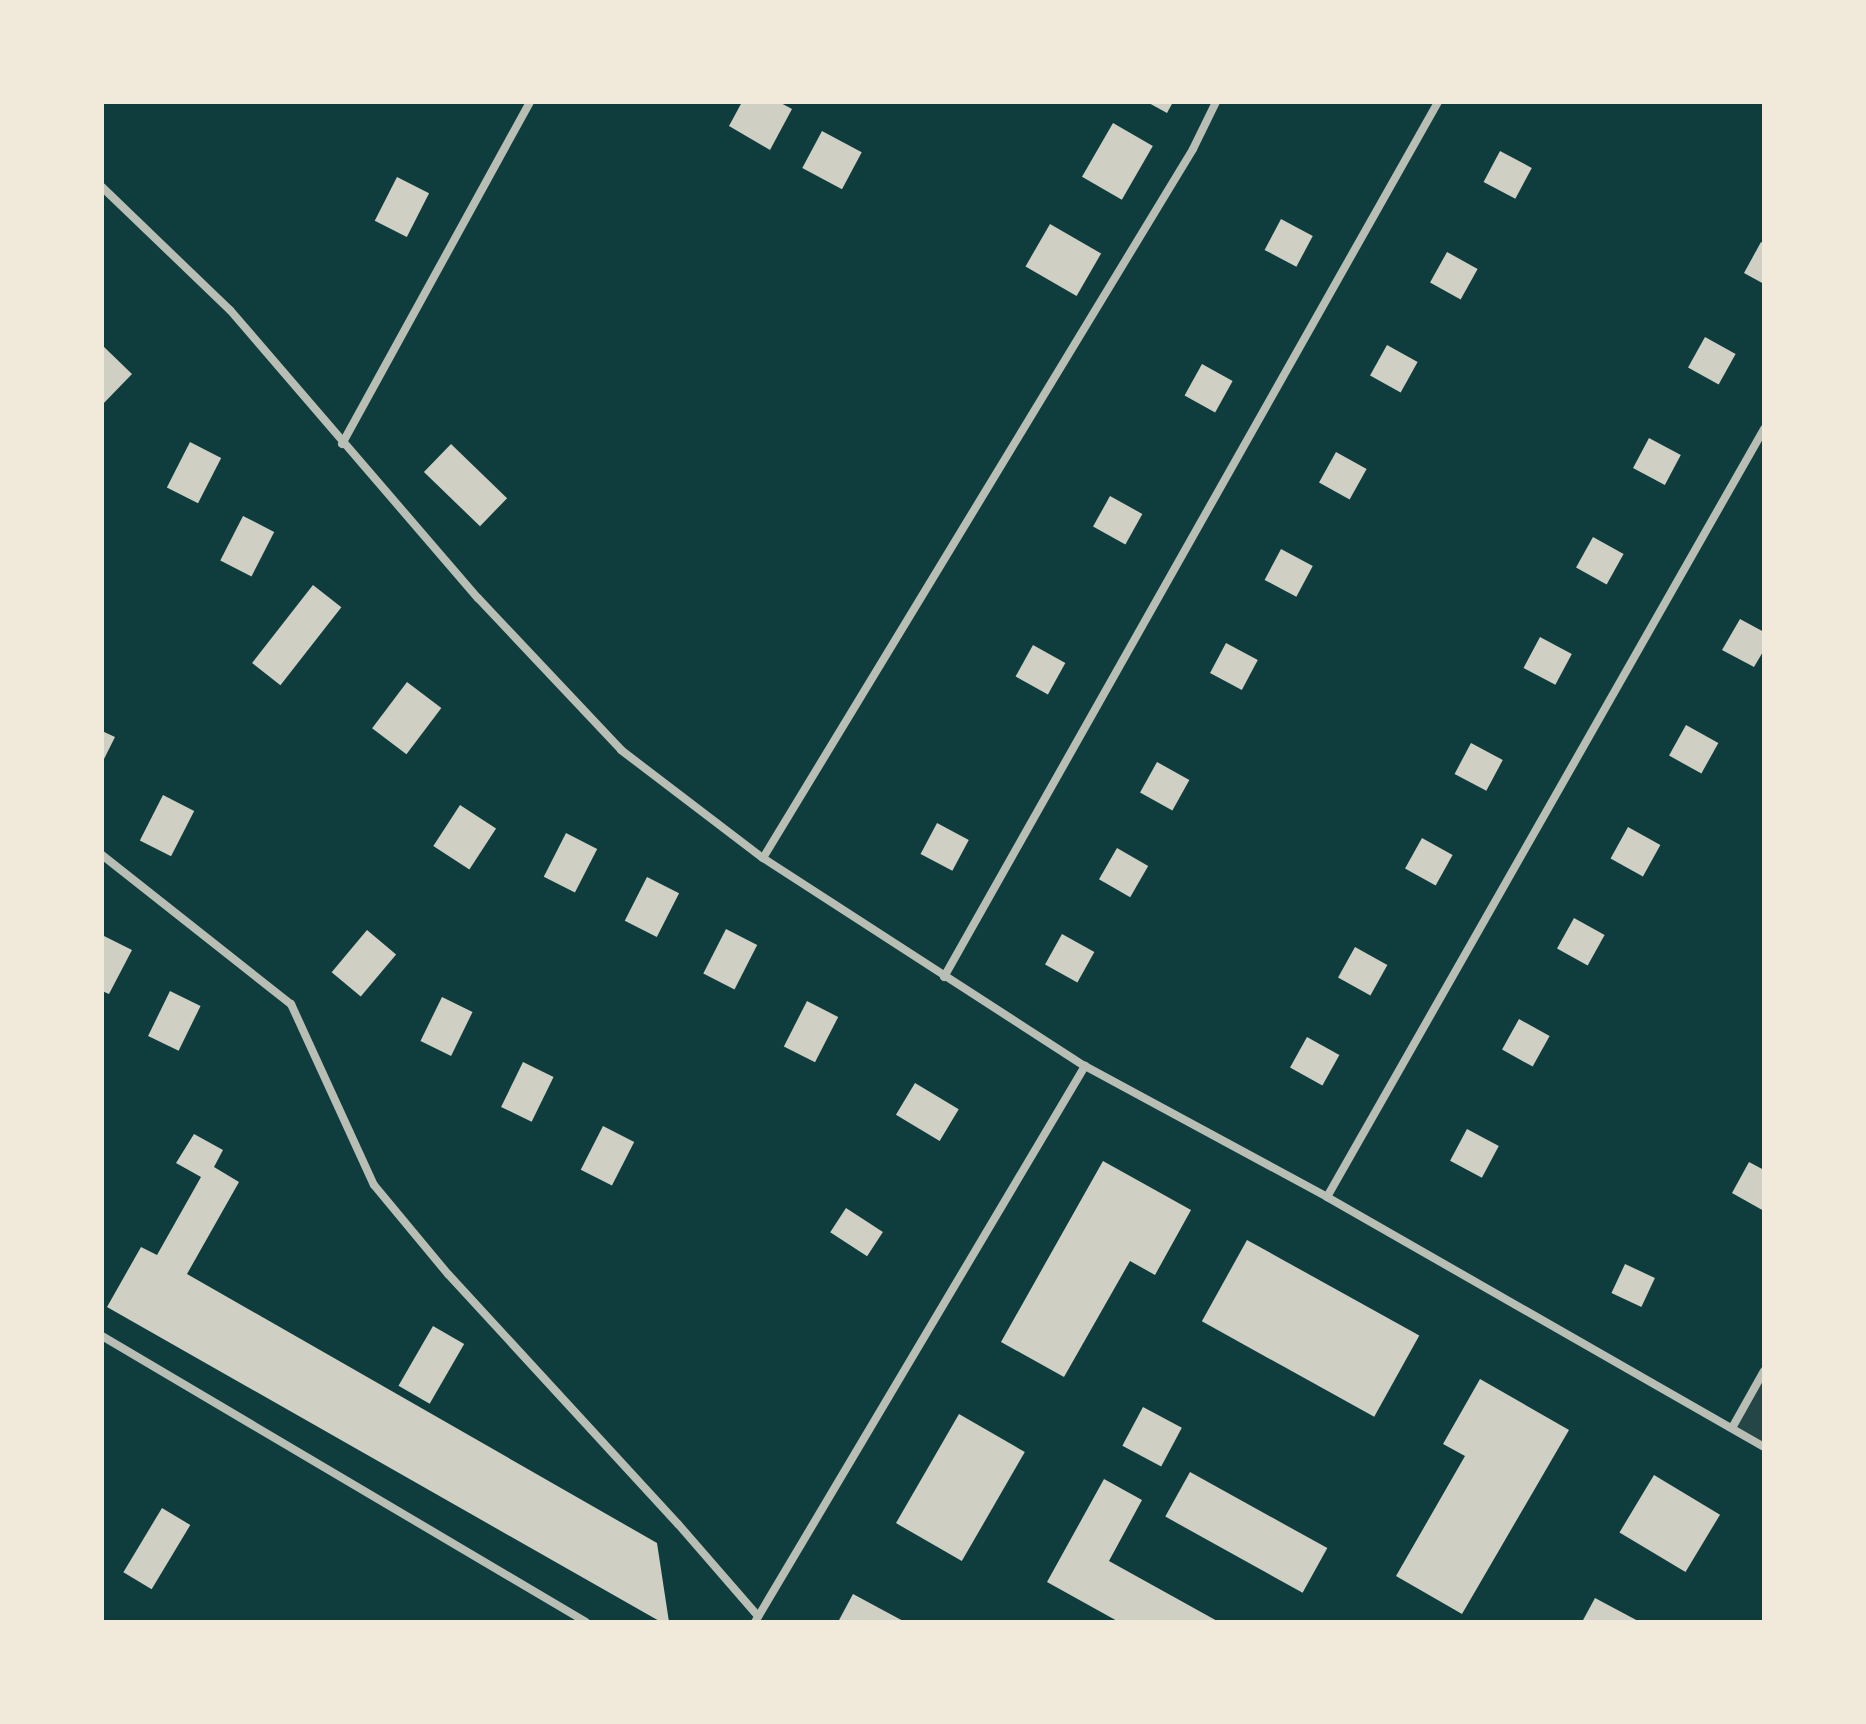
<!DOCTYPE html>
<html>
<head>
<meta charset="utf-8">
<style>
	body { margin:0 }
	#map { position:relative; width:1866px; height:1724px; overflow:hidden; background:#0f3d3e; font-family:"Alegreya Sans",sans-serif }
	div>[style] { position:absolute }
	.green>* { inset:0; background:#244646 }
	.building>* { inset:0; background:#cfcfc3; transform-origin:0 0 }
	.minor>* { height:8px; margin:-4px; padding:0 4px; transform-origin:4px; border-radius:4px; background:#b8beb3 }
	span { translate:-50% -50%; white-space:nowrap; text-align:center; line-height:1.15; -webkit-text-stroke:6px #f1e9da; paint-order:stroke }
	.frame { position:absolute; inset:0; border:104px solid #f1e9da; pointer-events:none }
</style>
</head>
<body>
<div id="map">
	<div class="green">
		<div style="clip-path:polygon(1764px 1371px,1764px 1447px,1732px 1428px)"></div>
	</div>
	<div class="building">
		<div style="clip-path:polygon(742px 102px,779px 102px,792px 109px,770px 150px,729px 126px)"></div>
		<div style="clip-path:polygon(1147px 102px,1173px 102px,1167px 113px)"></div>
		<div style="left:1113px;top:123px;width:46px;height:62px;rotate:30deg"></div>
		<div style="left:822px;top:131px;width:45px;height:42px;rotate:28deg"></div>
		<div style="left:1500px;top:151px;width:36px;height:35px;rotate:28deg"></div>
		<div style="left:397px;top:177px;width:36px;height:49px;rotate:27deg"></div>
		<div style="left:1281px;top:219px;width:36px;height:35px;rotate:28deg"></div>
		<div style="left:1050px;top:224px;width:59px;height:49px;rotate:30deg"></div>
		<div style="clip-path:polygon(1761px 242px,1764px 244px,1764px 284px,1744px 273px)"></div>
		<div style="left:1447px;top:252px;width:35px;height:35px;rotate:29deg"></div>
		<div style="left:1705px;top:337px;width:35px;height:35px;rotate:29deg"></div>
		<div style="clip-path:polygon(102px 345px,132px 374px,102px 405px)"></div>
		<div style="left:1387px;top:345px;width:35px;height:35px;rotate:29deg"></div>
		<div style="left:1202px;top:364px;width:35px;height:36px;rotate:29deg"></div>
		<div style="left:1649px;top:438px;width:36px;height:34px;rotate:28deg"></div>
		<div style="left:190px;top:442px;width:35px;height:51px;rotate:27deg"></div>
		<div style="left:451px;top:444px;width:78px;height:39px;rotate:44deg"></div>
		<div style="left:1336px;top:452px;width:35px;height:35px;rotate:29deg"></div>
		<div style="left:1110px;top:496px;width:37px;height:35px;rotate:29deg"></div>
		<div style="left:243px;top:516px;width:35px;height:50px;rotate:27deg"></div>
		<div style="left:1593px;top:537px;width:35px;height:35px;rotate:29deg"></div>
		<div style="left:1281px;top:549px;width:36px;height:35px;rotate:28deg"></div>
		<div style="left:313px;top:585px;width:36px;height:99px;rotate:38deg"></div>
		<div style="clip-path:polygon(1740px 619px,1764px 632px,1764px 650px,1754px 667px,1722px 650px)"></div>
		<div style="left:1540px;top:637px;width:36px;height:35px;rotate:28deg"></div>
		<div style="left:1226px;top:643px;width:36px;height:34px;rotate:28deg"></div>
		<div style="left:1033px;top:645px;width:37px;height:36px;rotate:29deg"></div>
		<div style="left:407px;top:682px;width:43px;height:58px;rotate:37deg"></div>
		<div style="left:1686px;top:725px;width:37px;height:35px;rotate:29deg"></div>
		<div style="clip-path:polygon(102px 731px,115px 737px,102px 763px)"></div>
		<div style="left:1471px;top:743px;width:36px;height:35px;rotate:28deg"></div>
		<div style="left:1157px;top:762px;width:37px;height:35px;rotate:29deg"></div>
		<div style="left:163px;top:795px;width:35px;height:51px;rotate:27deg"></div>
		<div style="left:460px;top:805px;width:43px;height:49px;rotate:33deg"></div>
		<div style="left:937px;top:823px;width:36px;height:35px;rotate:28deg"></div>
		<div style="left:1628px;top:827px;width:37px;height:36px;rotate:29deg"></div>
		<div style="left:566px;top:833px;width:35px;height:49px;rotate:27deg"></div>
		<div style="left:1422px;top:838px;width:35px;height:35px;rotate:29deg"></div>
		<div style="left:1117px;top:848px;width:36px;height:36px;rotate:30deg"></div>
		<div style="left:647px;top:877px;width:36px;height:49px;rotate:27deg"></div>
		<div style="left:1574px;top:918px;width:35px;height:35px;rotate:29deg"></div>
		<div style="left:726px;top:929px;width:35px;height:50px;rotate:27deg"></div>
		<div style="left:367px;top:930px;width:38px;height:55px;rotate:40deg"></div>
		<div style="left:1062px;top:934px;width:37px;height:35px;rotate:29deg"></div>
		<div style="clip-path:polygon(102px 935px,132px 950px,109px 994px,102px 991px)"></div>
		<div style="left:1355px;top:947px;width:37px;height:35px;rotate:29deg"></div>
		<div style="left:170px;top:991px;width:34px;height:50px;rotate:26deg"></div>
		<div style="left:442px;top:997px;width:34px;height:49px;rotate:26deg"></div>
		<div style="left:807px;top:1001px;width:35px;height:51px;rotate:27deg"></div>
		<div style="left:1519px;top:1019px;width:35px;height:35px;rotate:29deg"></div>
		<div style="left:1307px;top:1037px;width:37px;height:35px;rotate:29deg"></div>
		<div style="left:523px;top:1062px;width:34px;height:50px;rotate:26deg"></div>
		<div style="left:915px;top:1083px;width:51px;height:37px;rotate:31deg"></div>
		<div style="left:603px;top:1126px;width:35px;height:49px;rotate:27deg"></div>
		<div style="left:1467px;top:1129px;width:36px;height:36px;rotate:28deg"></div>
		<div style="clip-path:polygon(194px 1134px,223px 1150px,214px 1167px,239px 1182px,187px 1274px,657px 1543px,669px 1622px,661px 1622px,107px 1307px,141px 1247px,157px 1255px,201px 1177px,176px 1163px)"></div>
		<div style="clip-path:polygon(1103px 1161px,1191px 1210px,1155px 1275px,1130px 1261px,1064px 1377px,1001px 1342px)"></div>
		<div style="clip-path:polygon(1749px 1162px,1764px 1170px,1764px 1211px,1732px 1193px)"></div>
		<div style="left:846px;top:1208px;width:44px;height:29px;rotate:33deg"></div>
		<div style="left:1247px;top:1240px;width:197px;height:93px;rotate:29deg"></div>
		<div style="left:1625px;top:1264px;width:33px;height:32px;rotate:25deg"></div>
		<div style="left:433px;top:1326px;width:36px;height:69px;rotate:30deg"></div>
		<div style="clip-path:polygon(1480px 1379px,1569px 1430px,1462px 1614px,1396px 1576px,1465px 1456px,1443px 1444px)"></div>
		<div style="left:1143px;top:1407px;width:44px;height:44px;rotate:28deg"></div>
		<div style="left:959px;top:1414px;width:76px;height:126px;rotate:30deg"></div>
		<div style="left:1190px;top:1472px;width:157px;height:51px;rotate:29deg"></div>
		<div style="left:1654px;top:1475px;width:77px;height:67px;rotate:31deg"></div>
		<div style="clip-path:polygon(1104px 1479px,1142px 1500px,1109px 1561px,1219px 1622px,1119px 1622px,1047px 1582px)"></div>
		<div style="left:162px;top:1508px;width:33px;height:75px;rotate:31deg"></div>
		<div style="clip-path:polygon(853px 1594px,905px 1622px,838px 1622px)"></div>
		<div style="clip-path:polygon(1595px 1598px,1640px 1622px,1582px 1622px)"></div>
	</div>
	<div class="minor">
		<div style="left:102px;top:187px;width:178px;rotate:43.9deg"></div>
		<div style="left:230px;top:310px;width:380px;rotate:49.3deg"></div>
		<div style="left:478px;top:598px;width:209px;rotate:46.7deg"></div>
		<div style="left:621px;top:750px;width:178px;rotate:37.3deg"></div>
		<div style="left:763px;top:858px;width:383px;rotate:32.9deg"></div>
		<div style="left:1085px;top:1066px;width:275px;rotate:28.4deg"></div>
		<div style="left:1327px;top:1197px;width:503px;rotate:29.77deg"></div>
		<div style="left:342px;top:444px;width:390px;rotate:-61.2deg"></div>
		<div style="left:102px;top:855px;width:241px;rotate:38.3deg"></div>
		<div style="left:291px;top:1004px;width:199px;rotate:65.4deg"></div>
		<div style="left:374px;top:1185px;width:116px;rotate:50.3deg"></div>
		<div style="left:448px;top:1274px;width:340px;rotate:47.4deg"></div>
		<div style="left:678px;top:1524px;width:122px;rotate:49deg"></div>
		<div style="left:763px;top:858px;width:829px;rotate:-58.76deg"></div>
		<div style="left:1193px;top:149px;width:52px;rotate:-63.9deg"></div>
		<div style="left:944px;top:977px;width:1005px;rotate:-60.55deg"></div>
		<div style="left:1327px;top:1197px;width:884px;rotate:-60.36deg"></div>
		<div style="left:102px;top:1336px;width:562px;rotate:30.58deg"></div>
		<div style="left:1732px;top:1428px;width:65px;rotate:-60.7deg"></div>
		<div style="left:755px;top:1622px;width:647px;rotate:-59.31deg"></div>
	</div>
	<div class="frame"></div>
</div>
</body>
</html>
